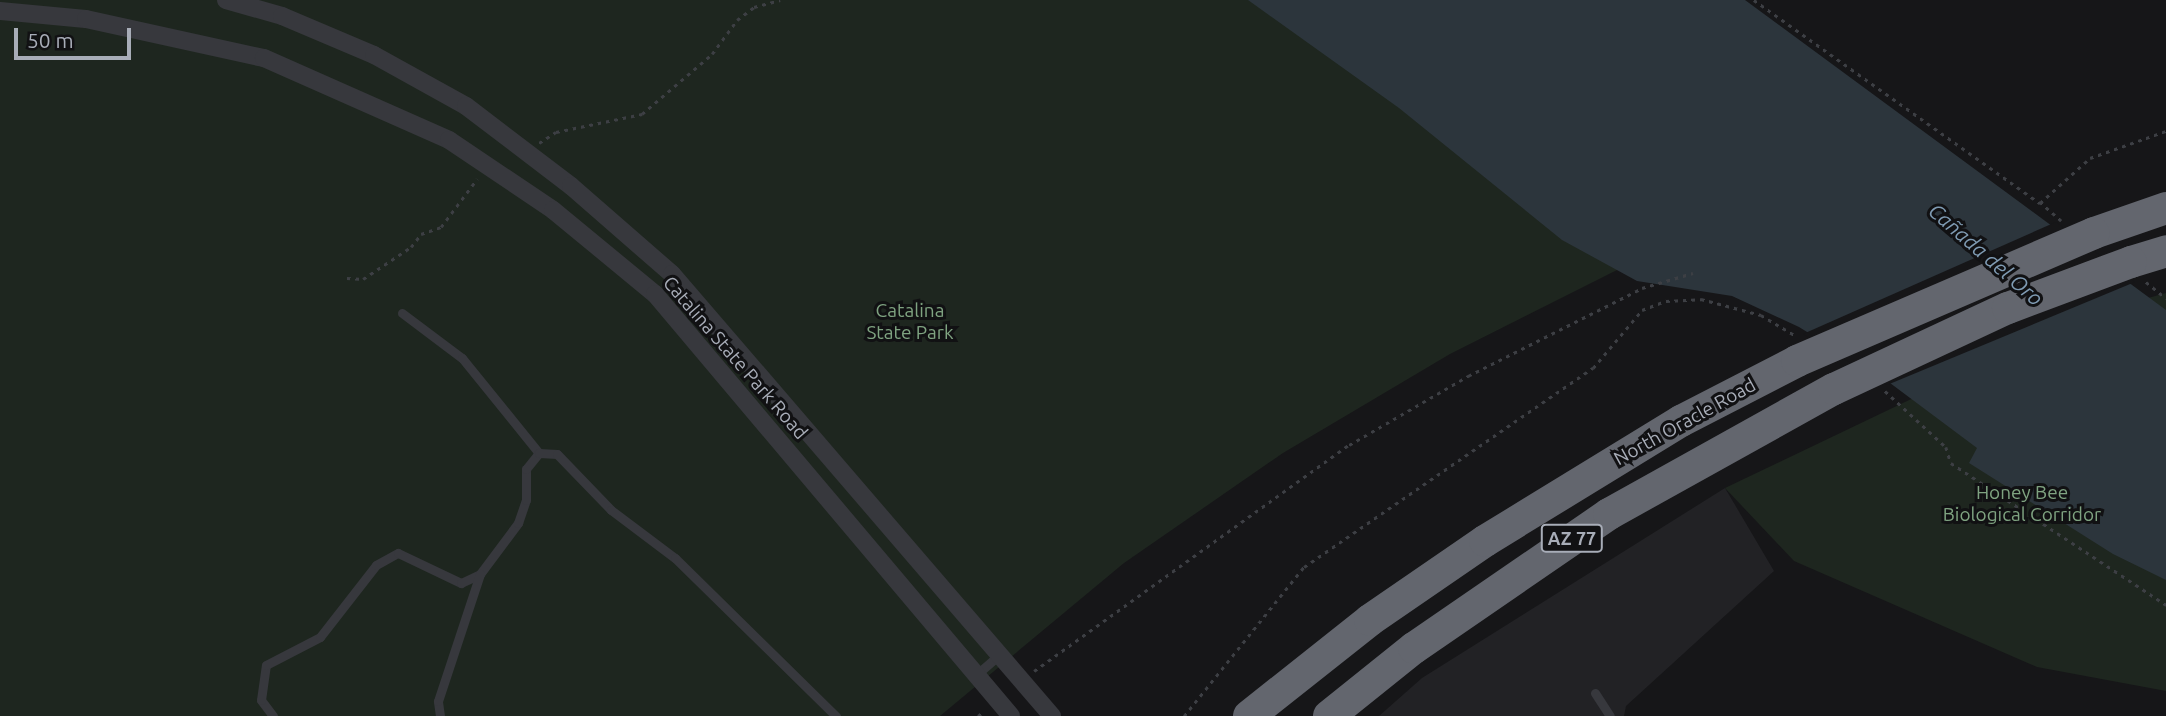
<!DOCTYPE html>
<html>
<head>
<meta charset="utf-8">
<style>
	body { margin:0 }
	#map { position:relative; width:2166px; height:716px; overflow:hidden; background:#161618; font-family:Ubuntu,sans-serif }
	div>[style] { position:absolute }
	.built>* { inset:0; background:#222225 }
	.green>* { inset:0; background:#1e261f }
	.water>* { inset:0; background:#2c353c }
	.pier>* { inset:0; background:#161618 }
	.path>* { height:2.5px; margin-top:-1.25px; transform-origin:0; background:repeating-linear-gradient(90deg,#3d3f44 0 3.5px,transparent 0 8.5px) }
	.lane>* { height:9px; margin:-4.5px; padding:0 4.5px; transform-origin:4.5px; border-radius:4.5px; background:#37383d }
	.street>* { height:18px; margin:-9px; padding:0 9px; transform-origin:9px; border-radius:9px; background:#37383d }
	.highway>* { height:32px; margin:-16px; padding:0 16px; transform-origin:16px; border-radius:16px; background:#63666e }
	.highway-bridge>* { height:32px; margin:-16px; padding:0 16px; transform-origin:16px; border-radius:16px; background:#63666e }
	span { translate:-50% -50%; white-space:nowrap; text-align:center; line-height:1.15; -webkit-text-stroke:6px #111113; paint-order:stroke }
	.shield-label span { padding:2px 5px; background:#111113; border:2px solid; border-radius:5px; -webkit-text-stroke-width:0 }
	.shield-label { font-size:18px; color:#a8adb8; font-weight:700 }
	.park-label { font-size:19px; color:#7fa381 }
	.street-label { font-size:19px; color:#a8adb8 }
	.water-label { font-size:21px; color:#7f9bb3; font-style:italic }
	.scale { position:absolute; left:14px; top:28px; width:117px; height:32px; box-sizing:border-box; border:4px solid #a8adb8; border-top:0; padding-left:9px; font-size:21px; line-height:24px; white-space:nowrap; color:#a8adb8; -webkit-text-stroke:5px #111113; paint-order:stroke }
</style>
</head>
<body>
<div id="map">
	<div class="built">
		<div style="clip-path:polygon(1725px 488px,1774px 571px,1626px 706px,1624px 716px,1379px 716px,1422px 678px)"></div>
	</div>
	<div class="green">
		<div style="clip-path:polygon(0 0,1724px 0,1623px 267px,1450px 354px,1283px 453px,1124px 563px,940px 716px,0 716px)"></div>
		<div style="clip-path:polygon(2166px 293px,2166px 691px,2037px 667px,1794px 561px,1725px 488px,2087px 315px)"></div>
	</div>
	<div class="water">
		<div style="clip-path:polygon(1248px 0,1745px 0,2166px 310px,2166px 580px,2113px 554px,1969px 463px,1977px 448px,1890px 383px,1799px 327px,1732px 296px,1637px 281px,1562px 240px,1399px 108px)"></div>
	</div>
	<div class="pier">
		<div style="clip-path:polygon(2056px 222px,2135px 282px,1887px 385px,1803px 334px)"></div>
	</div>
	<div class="path">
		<div style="left:1754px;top:0;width:351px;rotate:35.4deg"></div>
		<div style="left:539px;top:143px;width:20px;rotate:-33deg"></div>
		<div style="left:556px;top:132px;width:88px;rotate:-11.8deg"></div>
		<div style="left:642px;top:114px;width:92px;rotate:-40.6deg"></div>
		<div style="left:712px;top:54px;width:42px;rotate:-53.7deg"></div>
		<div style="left:737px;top:20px;width:21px;rotate:-37deg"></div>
		<div style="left:754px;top:7px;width:27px;rotate:-15deg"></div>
		<div style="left:2061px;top:221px;width:28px;rotate:-139deg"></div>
		<div style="left:2040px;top:203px;width:67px;rotate:-42deg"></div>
		<div style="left:2090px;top:158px;width:81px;rotate:-19.6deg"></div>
		<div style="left:347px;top:278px;width:16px;rotate:4deg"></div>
		<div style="left:363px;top:279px;width:58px;rotate:-33.7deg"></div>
		<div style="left:411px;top:247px;width:16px;rotate:-52deg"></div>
		<div style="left:421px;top:234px;width:21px;rotate:-19deg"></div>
		<div style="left:441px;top:227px;width:60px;rotate:-53.1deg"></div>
		<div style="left:2146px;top:282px;width:26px;rotate:39deg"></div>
		<div style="left:1885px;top:391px;width:83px;rotate:42.6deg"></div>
		<div style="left:1946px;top:447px;width:17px;rotate:73deg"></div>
		<div style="left:1951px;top:463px;width:258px;rotate:33.4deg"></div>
		<div style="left:1034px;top:671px;width:388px;rotate:-35.7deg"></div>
		<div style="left:1349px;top:445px;width:138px;rotate:-30.1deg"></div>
		<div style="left:1468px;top:376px;width:195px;rotate:-26.8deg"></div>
		<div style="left:1642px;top:288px;width:53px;rotate:-16.4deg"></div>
		<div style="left:978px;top:716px;width:8px;rotate:-40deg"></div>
		<div style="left:1184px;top:716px;width:191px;rotate:-51.2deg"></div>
		<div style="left:1304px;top:567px;width:351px;rotate:-34.6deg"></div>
		<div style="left:1593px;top:368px;width:76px;rotate:-49.8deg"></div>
		<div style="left:1642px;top:310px;width:26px;rotate:-21deg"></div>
		<div style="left:1666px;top:301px;width:35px;rotate:-3deg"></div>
		<div style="left:1701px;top:299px;width:62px;rotate:14.9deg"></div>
		<div style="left:1761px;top:315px;width:41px;rotate:31deg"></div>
	</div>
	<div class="lane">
		<div style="left:402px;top:313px;width:75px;rotate:36.9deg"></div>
		<div style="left:462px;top:358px;width:122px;rotate:51deg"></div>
		<div style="left:976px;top:675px;width:32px;rotate:-41deg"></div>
		<div style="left:1595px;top:693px;width:27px;rotate:57deg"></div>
		<div style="left:273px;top:716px;width:20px;rotate:-127deg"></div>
		<div style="left:261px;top:700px;width:35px;rotate:-82deg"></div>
		<div style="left:266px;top:665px;width:61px;rotate:-27.4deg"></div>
		<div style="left:320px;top:637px;width:91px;rotate:-52.1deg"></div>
		<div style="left:376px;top:565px;width:25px;rotate:-29deg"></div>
		<div style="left:398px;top:553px;width:70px;rotate:25.5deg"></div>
		<div style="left:461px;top:583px;width:21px;rotate:-25deg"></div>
		<div style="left:480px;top:574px;width:64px;rotate:-53.3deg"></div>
		<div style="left:518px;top:523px;width:24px;rotate:-71deg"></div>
		<div style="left:526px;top:500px;width:31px;rotate:-90deg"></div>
		<div style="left:526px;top:469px;width:21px;rotate:-51deg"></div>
		<div style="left:539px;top:453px;width:18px;rotate:3deg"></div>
		<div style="left:557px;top:454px;width:78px;rotate:46deg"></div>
		<div style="left:611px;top:510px;width:80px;rotate:36.9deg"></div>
		<div style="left:675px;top:558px;width:226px;rotate:44.5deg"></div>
		<div style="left:440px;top:716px;width:15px;rotate:-98deg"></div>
		<div style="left:438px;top:701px;width:134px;rotate:-71.7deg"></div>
	</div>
	<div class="street">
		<div style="left:226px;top:0;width:58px;rotate:15.9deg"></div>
		<div style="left:282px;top:16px;width:100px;rotate:23deg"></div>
		<div style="left:374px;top:55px;width:105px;rotate:29deg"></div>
		<div style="left:466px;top:106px;width:132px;rotate:37.3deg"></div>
		<div style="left:571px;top:186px;width:134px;rotate:41.1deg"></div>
		<div style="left:672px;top:274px;width:583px;rotate:49.31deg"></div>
		<div style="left:0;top:11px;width:86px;rotate:5.3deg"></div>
		<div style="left:86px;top:19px;width:182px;rotate:12.4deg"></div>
		<div style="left:264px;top:58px;width:202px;rotate:23.9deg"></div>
		<div style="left:449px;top:140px;width:125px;rotate:33.9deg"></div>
		<div style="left:553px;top:210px;width:132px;rotate:39.5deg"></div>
		<div style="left:655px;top:294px;width:552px;rotate:49.85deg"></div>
	</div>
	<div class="highway">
		<div style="left:2094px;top:233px;width:76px;rotate:-19.1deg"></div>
		<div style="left:2131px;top:262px;width:37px;rotate:-17deg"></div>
		<div style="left:1249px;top:716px;width:154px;rotate:-38.4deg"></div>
		<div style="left:1370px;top:620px;width:140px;rotate:-34.5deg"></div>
		<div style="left:1485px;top:541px;width:230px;rotate:-31.5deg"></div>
		<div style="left:1681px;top:421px;width:131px;rotate:-27.3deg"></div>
		<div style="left:1329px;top:716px;width:109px;rotate:-38.7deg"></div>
		<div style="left:1414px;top:648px;width:237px;rotate:-34.5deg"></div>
		<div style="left:1609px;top:514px;width:257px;rotate:-29.1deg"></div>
	</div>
	<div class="highway-bridge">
		<div style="left:1797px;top:361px;width:323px;rotate:-23.3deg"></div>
		<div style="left:1834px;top:389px;width:192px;rotate:-25deg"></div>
		<div style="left:2008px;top:308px;width:131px;rotate:-20.5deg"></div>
	</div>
	<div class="shield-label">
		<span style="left:1572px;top:538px">AZ 77</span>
	</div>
	<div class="park-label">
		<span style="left:910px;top:322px">Catalina<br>State Park</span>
		<span style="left:2022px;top:504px">Honey Bee<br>Biological Corridor</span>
	</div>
	<div class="street-label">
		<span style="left:735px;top:358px;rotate:49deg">Catalina State Park Road</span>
		<span style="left:1685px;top:422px;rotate:-29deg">North Oracle Road</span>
	</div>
	<div class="water-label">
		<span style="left:1986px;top:254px;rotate:41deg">Cañada del Oro</span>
	</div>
	<div class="scale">50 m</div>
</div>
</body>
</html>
